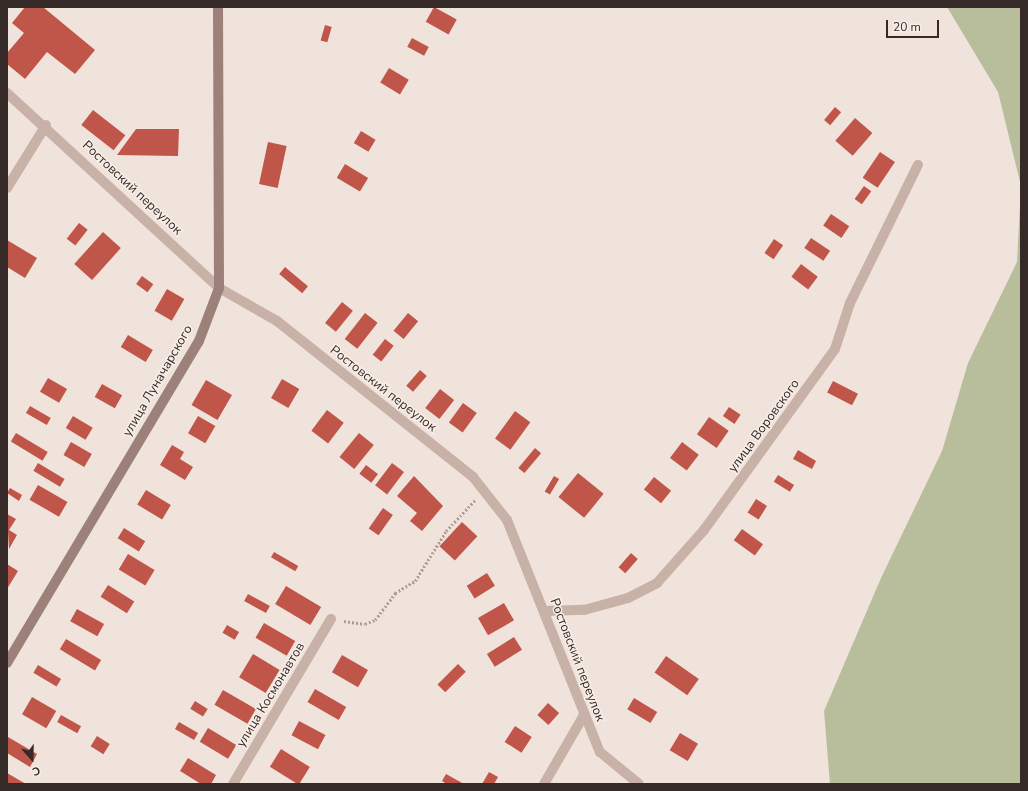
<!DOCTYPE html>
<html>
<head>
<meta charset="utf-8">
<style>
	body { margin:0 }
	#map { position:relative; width:1028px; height:791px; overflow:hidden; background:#f0e3db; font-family:"Nunito Sans",sans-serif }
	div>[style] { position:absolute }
	.green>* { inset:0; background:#b8be9c }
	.building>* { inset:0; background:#c0554a; transform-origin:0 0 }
	.path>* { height:2.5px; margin-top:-1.25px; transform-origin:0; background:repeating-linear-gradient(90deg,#b39b92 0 2px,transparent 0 4px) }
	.street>* { height:10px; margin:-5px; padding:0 5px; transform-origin:5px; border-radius:5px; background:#c8b2a8 }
	.secondary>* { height:10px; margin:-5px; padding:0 5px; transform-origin:5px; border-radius:5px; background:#9b8179 }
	span { translate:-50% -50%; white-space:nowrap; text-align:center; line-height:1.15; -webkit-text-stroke:3px #f8eee7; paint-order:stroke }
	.street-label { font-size:13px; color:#352a28 }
	.frame { position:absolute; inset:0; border:8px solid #352a28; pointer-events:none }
	.north { position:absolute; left:12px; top:739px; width:40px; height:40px; -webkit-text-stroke:3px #f8eee7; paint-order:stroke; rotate:160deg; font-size:11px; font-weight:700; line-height:16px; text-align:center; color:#352a28 }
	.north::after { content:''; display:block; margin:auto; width:14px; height:18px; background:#352a28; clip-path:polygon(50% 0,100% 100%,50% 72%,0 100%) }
	.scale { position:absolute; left:886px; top:20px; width:53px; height:18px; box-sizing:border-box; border:2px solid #352a28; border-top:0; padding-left:5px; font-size:12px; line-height:14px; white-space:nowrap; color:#352a28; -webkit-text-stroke:3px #f8eee7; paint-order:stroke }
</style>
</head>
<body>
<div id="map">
	<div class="green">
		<div style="clip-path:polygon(947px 7px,1021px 7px,1021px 784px,830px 784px,824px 711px,881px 578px,942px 451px,968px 363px,1017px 262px,1021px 186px,998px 92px)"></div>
	</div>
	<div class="building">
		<div style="clip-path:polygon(25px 7px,43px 7px,95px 50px,75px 74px,47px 52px,25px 79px,7px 64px,7px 53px,24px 33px,12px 23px)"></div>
		<div style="left:434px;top:7px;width:26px;height:17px;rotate:29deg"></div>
		<div style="left:325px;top:25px;width:7px;height:16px;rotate:16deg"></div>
		<div style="left:412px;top:38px;width:19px;height:10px;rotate:28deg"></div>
		<div style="left:389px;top:68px;width:23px;height:17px;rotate:31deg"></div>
		<div style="left:835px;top:107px;width:8px;height:17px;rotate:40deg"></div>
		<div style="left:93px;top:110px;width:41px;height:19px;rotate:38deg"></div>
		<div style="left:855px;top:118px;width:23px;height:30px;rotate:41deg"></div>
		<div style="clip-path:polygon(136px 129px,179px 129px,178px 156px,117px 155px)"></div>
		<div style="left:361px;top:131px;width:17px;height:14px;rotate:31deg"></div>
		<div style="left:268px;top:142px;width:19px;height:43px;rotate:12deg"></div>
		<div style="left:880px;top:152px;width:18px;height:31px;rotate:34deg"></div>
		<div style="left:345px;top:164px;width:27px;height:16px;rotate:31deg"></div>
		<div style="left:864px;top:186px;width:9px;height:16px;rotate:36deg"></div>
		<div style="left:831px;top:214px;width:22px;height:14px;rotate:34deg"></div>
		<div style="left:79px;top:223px;width:11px;height:20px;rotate:38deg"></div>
		<div style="left:103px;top:232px;width:24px;height:43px;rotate:42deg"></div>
		<div style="left:811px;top:238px;width:23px;height:12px;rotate:34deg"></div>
		<div style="left:774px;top:239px;width:11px;height:17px;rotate:34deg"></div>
		<div style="clip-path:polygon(7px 240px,37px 258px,25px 278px,7px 267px)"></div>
		<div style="left:801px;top:264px;width:21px;height:16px;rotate:37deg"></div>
		<div style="left:285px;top:267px;width:30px;height:9px;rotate:40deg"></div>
		<div style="left:142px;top:276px;width:14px;height:10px;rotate:36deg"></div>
		<div style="left:167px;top:289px;width:20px;height:25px;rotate:30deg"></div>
		<div style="left:342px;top:302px;width:14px;height:27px;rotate:39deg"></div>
		<div style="left:365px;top:313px;width:16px;height:33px;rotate:38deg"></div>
		<div style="left:408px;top:313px;width:13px;height:23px;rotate:39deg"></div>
		<div style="left:128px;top:335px;width:29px;height:14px;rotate:31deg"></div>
		<div style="left:385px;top:339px;width:11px;height:20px;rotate:38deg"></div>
		<div style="left:420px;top:370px;width:9px;height:21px;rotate:41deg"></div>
		<div style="left:48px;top:378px;width:22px;height:16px;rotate:30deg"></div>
		<div style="left:282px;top:379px;width:20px;height:22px;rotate:30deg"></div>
		<div style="left:206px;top:380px;width:30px;height:29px;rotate:30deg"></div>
		<div style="left:833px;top:381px;width:28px;height:13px;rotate:27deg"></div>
		<div style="left:102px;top:384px;width:23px;height:15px;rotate:29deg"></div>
		<div style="left:440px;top:389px;width:18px;height:24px;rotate:38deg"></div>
		<div style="left:463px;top:403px;width:17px;height:24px;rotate:36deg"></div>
		<div style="left:30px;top:406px;width:24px;height:8px;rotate:30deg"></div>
		<div style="left:729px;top:407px;width:14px;height:11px;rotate:34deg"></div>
		<div style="left:327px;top:410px;width:21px;height:26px;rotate:37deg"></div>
		<div style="left:515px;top:411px;width:19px;height:34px;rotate:36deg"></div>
		<div style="left:73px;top:416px;width:23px;height:14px;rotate:31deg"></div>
		<div style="left:198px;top:416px;width:20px;height:20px;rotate:30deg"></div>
		<div style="left:709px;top:417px;width:24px;height:21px;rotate:35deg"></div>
		<div style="left:16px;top:433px;width:37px;height:10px;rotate:31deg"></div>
		<div style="left:359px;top:433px;width:19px;height:31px;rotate:39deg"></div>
		<div style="left:71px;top:442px;width:24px;height:15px;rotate:30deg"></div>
		<div style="left:682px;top:442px;width:21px;height:20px;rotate:37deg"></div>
		<div style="clip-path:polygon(172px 445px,184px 452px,180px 459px,193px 467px,185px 480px,160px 465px)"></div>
		<div style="left:535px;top:448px;width:8px;height:26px;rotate:40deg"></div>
		<div style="clip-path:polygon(798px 450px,816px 461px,812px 469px,793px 459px)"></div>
		<div style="left:38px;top:463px;width:31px;height:9px;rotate:31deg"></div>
		<div style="left:392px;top:463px;width:15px;height:28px;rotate:37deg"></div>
		<div style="left:366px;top:465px;width:15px;height:11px;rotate:37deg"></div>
		<div style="left:578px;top:473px;width:33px;height:31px;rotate:39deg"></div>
		<div style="left:778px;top:475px;width:19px;height:8px;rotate:32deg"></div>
		<div style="clip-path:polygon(414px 476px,443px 506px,422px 531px,410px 521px,417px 513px,397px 496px)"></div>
		<div style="left:554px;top:476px;width:6px;height:18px;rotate:31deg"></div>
		<div style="left:654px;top:477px;width:22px;height:16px;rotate:39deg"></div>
		<div style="left:38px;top:485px;width:34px;height:17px;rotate:30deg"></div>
		<div style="clip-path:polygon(10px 488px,22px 495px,19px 501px,7px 493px)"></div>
		<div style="left:146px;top:490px;width:29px;height:17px;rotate:31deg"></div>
		<div style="left:756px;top:499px;width:13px;height:16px;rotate:32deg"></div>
		<div style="left:383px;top:508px;width:12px;height:25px;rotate:35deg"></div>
		<div style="clip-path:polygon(7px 514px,16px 519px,9px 530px,17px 535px,9px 549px)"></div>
		<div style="left:462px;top:522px;width:21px;height:33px;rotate:43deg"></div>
		<div style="left:124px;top:528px;width:25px;height:12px;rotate:32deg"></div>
		<div style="left:742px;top:529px;width:26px;height:14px;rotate:36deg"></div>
		<div style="left:274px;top:552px;width:28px;height:6px;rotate:30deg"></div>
		<div style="left:631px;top:553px;width:9px;height:19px;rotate:41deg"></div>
		<div style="left:128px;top:554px;width:31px;height:18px;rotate:31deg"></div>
		<div style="clip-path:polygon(7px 564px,18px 571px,7px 589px)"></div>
		<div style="left:487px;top:573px;width:15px;height:24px;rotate:58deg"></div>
		<div style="left:108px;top:585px;width:31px;height:14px;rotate:32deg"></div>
		<div style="left:286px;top:586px;width:41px;height:21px;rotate:31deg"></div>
		<div style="left:248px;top:594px;width:25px;height:8px;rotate:29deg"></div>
		<div style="left:504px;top:603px;width:20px;height:30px;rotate:60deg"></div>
		<div style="left:77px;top:609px;width:31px;height:14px;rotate:29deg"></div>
		<div style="left:264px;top:623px;width:36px;height:17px;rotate:30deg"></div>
		<div style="left:227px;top:625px;width:14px;height:9px;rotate:30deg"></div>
		<div style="left:514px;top:637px;width:15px;height:32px;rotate:58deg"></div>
		<div style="left:66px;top:639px;width:41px;height:12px;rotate:31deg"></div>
		<div style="left:253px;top:654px;width:31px;height:27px;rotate:31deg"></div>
		<div style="left:342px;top:655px;width:30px;height:20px;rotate:30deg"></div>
		<div style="left:666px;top:656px;width:40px;height:20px;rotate:35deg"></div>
		<div style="left:458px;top:664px;width:11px;height:29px;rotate:45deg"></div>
		<div style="left:38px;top:665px;width:27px;height:9px;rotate:31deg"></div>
		<div style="left:315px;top:689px;width:36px;height:15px;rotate:30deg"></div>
		<div style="left:223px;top:690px;width:38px;height:17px;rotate:30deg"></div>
		<div style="left:32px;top:697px;width:28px;height:20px;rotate:30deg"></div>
		<div style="left:634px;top:698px;width:27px;height:13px;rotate:31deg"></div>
		<div style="left:195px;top:701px;width:15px;height:9px;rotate:32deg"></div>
		<div style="left:548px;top:703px;width:15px;height:16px;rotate:42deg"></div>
		<div style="left:61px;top:715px;width:23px;height:8px;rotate:29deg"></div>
		<div style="left:299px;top:721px;width:30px;height:16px;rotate:28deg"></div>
		<div style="left:179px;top:722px;width:22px;height:8px;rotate:30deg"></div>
		<div style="left:515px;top:726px;width:20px;height:19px;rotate:33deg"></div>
		<div style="left:208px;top:728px;width:33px;height:16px;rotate:31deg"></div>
		<div style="left:680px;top:733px;width:21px;height:20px;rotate:31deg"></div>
		<div style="left:97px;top:736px;width:15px;height:12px;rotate:32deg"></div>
		<div style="clip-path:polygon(8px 737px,37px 754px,30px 767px,7px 753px)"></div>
		<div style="left:281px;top:749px;width:34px;height:21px;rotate:32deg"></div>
		<div style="clip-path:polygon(188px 758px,216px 775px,211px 784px,201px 784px,180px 771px)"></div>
		<div style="clip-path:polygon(489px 772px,498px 777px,494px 784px,482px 784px)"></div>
		<div style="clip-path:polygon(7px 773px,26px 784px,7px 784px)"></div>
		<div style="clip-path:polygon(446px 774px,464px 784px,447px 784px,442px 781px)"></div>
	</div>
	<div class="path">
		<div style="left:344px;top:621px;width:21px;rotate:8deg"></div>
		<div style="left:365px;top:624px;width:11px;rotate:-22deg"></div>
		<div style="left:375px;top:620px;width:34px;rotate:-53deg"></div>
		<div style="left:395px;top:593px;width:23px;rotate:-31deg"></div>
		<div style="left:415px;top:581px;width:59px;rotate:-58.2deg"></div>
		<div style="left:446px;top:531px;width:42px;rotate:-46.9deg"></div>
	</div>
	<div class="street">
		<div style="left:7px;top:93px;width:288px;rotate:42.6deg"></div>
		<div style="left:219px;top:288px;width:67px;rotate:29.6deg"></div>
		<div style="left:277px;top:321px;width:251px;rotate:38.5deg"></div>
		<div style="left:473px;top:477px;width:55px;rotate:51.7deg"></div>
		<div style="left:507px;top:520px;width:250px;rotate:68.2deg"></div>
		<div style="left:600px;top:752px;width:50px;rotate:39.4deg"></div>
		<div style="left:7px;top:188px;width:74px;rotate:-58.2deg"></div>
		<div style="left:546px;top:611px;width:38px;rotate:-2deg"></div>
		<div style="left:584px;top:610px;width:46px;rotate:-15.3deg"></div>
		<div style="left:628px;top:598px;width:33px;rotate:-27deg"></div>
		<div style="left:657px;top:583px;width:71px;rotate:-48.4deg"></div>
		<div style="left:704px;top:530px;width:223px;rotate:-54.1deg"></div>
		<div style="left:835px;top:349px;width:48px;rotate:-71.9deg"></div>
		<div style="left:850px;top:303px;width:154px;rotate:-63.8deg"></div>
		<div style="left:233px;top:784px;width:192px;rotate:-59.3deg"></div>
		<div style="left:544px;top:784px;width:80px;rotate:-59.9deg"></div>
	</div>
	<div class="secondary">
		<div style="left:7px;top:663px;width:375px;rotate:-59.2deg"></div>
		<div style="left:199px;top:341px;width:57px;rotate:-69.3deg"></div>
		<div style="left:219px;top:288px;width:281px;rotate:-90.2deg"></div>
	</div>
	<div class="street-label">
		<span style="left:132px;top:188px;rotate:43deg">Ростовский переулок</span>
		<span style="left:158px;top:381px;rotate:-60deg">улица Луначарского</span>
		<span style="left:383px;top:389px;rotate:38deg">Ростовский переулок</span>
		<span style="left:764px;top:426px;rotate:-54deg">улица Воровского</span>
		<span style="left:577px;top:660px;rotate:69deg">Ростовский переулок</span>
		<span style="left:271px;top:695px;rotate:-59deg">улица Космонавтов</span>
	</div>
	<div class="frame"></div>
	<div class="north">С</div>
	<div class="scale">20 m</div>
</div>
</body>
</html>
